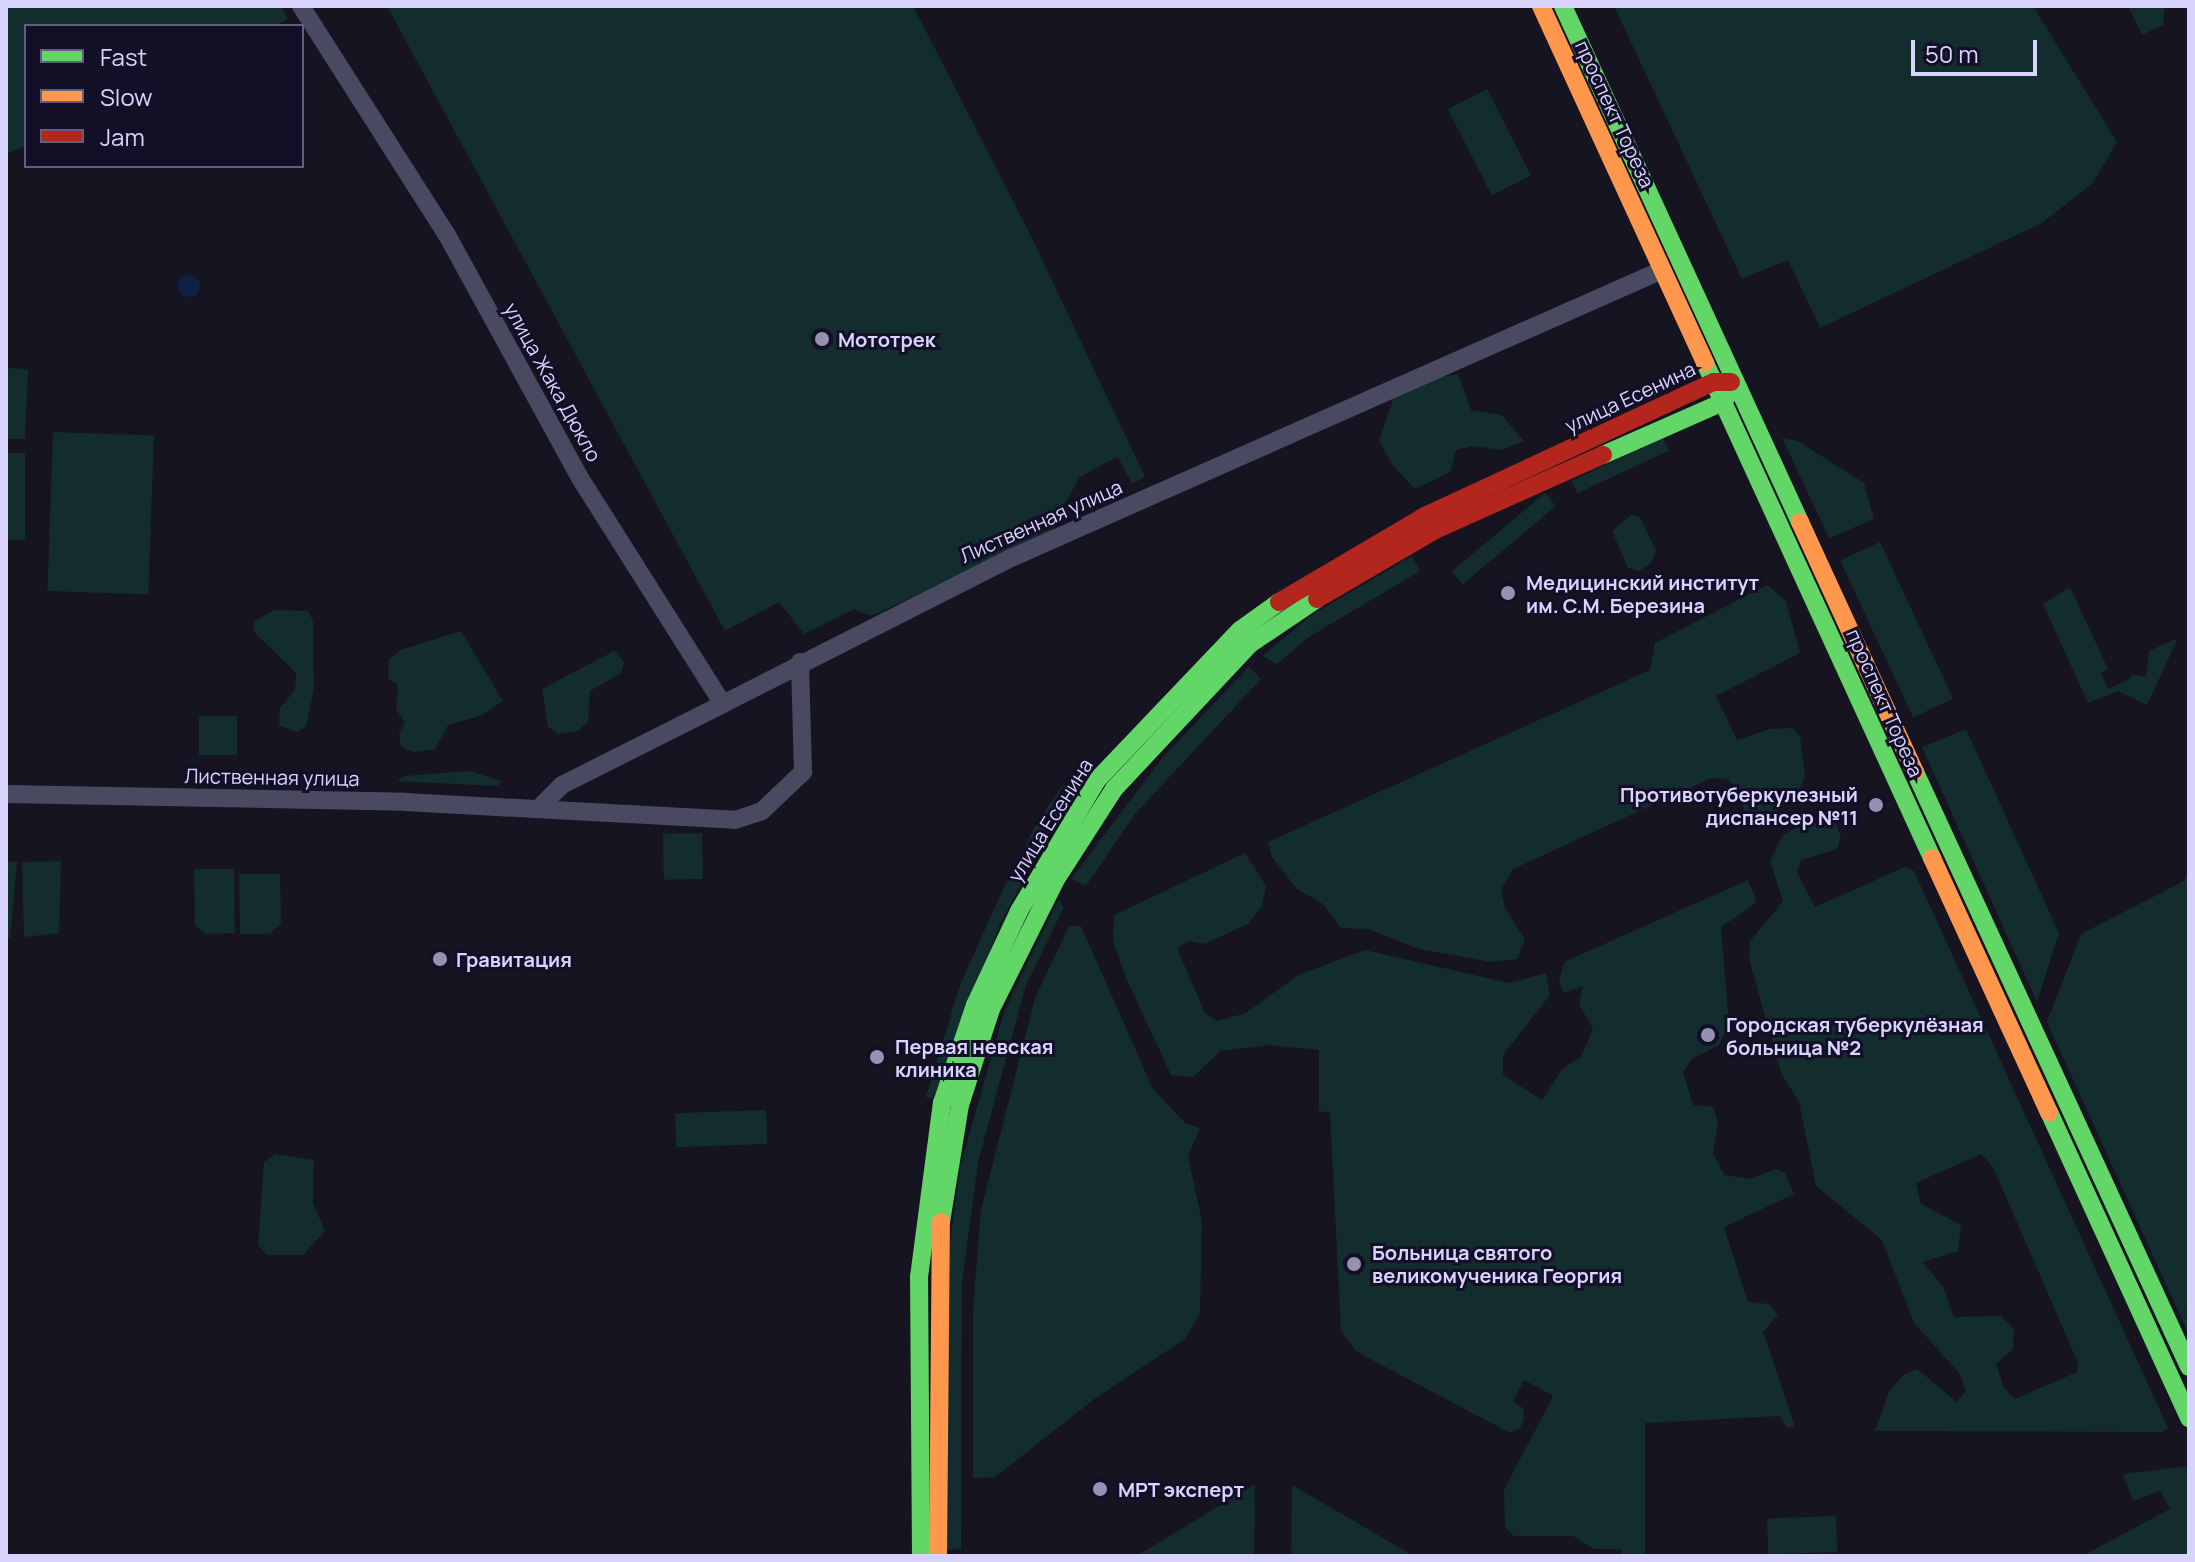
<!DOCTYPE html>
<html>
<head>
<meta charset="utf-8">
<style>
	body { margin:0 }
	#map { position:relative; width:2195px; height:1562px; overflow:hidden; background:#161421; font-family:Manrope,sans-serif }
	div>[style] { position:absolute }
	.green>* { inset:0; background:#132c2d; transform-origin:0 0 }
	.water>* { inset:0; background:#0d2144 }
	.round { border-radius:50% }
	.street>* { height:18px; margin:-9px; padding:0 9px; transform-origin:9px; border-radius:9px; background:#4a4962 }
	.fast>* { height:18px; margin:-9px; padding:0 9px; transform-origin:9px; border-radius:9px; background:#63d668 }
	.slow>* { height:18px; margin:-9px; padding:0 9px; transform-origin:9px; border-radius:9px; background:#ff974d }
	.jam>* { height:18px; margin:-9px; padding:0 9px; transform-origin:9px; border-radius:9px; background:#b3261e }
	.dots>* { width:22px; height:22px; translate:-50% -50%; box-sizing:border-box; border:4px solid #130f26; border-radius:50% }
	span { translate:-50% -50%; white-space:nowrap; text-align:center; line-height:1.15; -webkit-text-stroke:6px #130f26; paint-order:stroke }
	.street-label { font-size:20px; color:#d9d4ff }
	.poi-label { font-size:20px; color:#d9d4ff; font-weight:700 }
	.left { translate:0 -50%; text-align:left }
	.right { translate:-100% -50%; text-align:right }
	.frame { position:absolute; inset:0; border:8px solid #d9d4ff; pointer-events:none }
	.legend { position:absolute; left:24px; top:24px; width:280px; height:144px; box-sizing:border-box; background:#130f26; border:2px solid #625e7d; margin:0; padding:10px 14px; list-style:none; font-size:24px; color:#d9d4ff }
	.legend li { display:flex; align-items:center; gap:16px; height:40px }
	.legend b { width:40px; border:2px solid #625e7d }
	.scale { position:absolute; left:1911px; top:40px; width:126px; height:36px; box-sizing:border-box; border:4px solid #d9d4ff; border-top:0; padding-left:10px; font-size:24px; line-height:28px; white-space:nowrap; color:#d9d4ff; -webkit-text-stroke:6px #130f26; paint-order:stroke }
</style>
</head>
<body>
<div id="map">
	<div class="green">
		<div style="clip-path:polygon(6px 6px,281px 6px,288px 19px,274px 26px,26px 26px,26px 146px,6px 154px)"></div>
		<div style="clip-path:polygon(387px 6px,913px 6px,1030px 234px,1145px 477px,1132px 484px,1118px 457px,1103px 464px,1079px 478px,1048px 536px,871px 616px,854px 609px,804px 634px,779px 602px,725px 631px)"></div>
		<div style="clip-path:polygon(1614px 6px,2033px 6px,2117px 142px,2093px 183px,2042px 223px,1820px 328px,1788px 260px,1742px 279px)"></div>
		<div style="clip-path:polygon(2128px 6px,2172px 6px,2164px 10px,2163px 25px,2142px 35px)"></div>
		<div style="left:1487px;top:89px;width:97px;height:44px;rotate:63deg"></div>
		<div style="clip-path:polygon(6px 368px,28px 369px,25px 439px,6px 439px)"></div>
		<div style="clip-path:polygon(1458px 374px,1471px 410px,1502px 415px,1524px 441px,1501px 450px,1473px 446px,1456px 450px,1450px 472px,1415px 489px,1394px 467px,1379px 441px,1394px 397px,1426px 379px)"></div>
		<div style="left:53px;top:432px;width:101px;height:159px;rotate:2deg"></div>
		<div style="left:1663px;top:438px;width:14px;height:101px;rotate:65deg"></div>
		<div style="clip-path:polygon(1782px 438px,1798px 441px,1864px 483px,1874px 519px,1829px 538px)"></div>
		<div style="left:6px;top:453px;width:19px;height:87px"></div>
		<div style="left:1545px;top:493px;width:17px;height:122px;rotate:50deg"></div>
		<div style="clip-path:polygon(1631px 515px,1640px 517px,1656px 551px,1651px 563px,1639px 571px,1628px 568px,1612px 531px)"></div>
		<div style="left:1880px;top:542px;width:173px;height:44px;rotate:65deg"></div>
		<div style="clip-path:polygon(1412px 556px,1420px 571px,1309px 637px,1277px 664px,1262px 656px,1313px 614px)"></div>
		<div style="clip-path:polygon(1767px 585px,1786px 601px,1800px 653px,1716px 696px,1737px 740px,1770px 729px,1792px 728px,1800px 736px,1805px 777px,1797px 795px,1777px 811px,1748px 820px,1736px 787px,1727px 779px,1711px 778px,1513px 869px,1501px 890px,1505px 908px,1525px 939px,1517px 959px,1492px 962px,1419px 949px,1368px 929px,1341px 928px,1323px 904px,1297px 889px,1272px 857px,1268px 842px,1650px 670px,1655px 643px)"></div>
		<div style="clip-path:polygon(2070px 587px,2108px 669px,2101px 673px,2108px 689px,2132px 678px,2131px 674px,2146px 677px,2149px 651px,2178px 638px,2147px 705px,2118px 691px,2088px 703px,2043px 604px)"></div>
		<div style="clip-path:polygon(274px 610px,308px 611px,313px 621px,314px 687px,306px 727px,297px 732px,279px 725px,280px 708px,295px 690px,296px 673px,253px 631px,255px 621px)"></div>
		<div style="clip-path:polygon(461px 631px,503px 701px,480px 716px,448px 725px,435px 749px,413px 752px,401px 747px,399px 733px,405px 723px,396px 709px,398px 685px,388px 679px,389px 660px,400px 650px)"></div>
		<div style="clip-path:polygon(614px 651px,624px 662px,621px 673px,590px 691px,588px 722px,578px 731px,558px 734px,548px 727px,542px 689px)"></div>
		<div style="clip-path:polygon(1249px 667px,1261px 679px,1135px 814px,1086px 886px,1071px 879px,1162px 758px)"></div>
		<div style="left:199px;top:716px;width:38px;height:39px"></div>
		<div style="clip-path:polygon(1966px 729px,2059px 933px,2037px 1002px,1922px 747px)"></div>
		<div style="clip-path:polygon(469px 771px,502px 781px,497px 786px,397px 781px,405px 776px)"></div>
		<div style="clip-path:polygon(1077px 780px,1082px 785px,1052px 827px,1000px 924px,939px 1089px,931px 1099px,926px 1097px,960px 985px,1004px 887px,1039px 819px,1063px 785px)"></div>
		<div style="clip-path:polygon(evenodd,1834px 820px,1841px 837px,1837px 849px,1801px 860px,1797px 872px,1815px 907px,1905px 867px,1914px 871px,2168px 1428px,2162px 1432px,1875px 1431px,1889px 1392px,1903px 1375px,1917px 1369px,1957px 1402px,1966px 1391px,1959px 1373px,1914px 1323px,1882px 1240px,1816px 1186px,1799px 1102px,1781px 1073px,1749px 959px,1750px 941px,1783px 901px,1770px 861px,1782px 836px,1798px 826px,1834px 820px,1981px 1154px,1993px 1167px,2078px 1363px,2077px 1372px,2015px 1399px,2004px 1388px,1996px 1364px,2013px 1349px,2014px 1329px,2001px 1316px,1954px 1317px,1943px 1286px,1922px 1262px,1958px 1251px,1961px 1225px,1921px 1204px,1916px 1183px,1981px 1154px)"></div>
		<div style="left:702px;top:833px;width:46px;height:39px;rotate:89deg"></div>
		<div style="clip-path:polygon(1245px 853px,1266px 886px,1262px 906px,1248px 924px,1204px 944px,1189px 941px,1177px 948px,1205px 1013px,1217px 1021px,1246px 1013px,1298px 975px,1365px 950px,1509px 983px,1546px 973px,1550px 995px,1503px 1055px,1503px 1075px,1542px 1100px,1563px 1068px,1581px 1057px,1593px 1029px,1579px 1004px,1583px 986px,1564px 993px,1559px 982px,1564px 962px,1748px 880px,1757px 902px,1721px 927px,1729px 1024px,1719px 1045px,1692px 1059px,1683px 1072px,1693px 1105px,1713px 1107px,1718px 1123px,1713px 1153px,1724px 1175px,1750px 1179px,1776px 1169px,1785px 1173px,1794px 1194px,1724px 1227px,1748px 1302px,1769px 1304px,1778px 1315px,1763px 1332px,1795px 1427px,1787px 1428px,1780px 1416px,1645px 1423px,1645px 1556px,1622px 1556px,1621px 1549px,1594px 1549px,1573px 1536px,1514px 1536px,1505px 1527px,1504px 1490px,1553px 1396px,1524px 1380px,1513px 1401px,1523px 1408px,1524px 1419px,1520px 1428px,1510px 1433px,1357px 1352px,1341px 1331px,1330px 1113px,1319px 1111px,1319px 1050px,1270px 1045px,1220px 1051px,1193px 1077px,1171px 1075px,1126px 978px,1113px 941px,1114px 915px)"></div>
		<div style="left:6px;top:861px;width:11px;height:76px;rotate:5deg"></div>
		<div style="clip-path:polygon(61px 861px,59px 933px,24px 937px,22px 862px)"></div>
		<div style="clip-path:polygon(194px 869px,234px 869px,235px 933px,206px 934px,195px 926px)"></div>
		<div style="clip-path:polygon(2189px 870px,2189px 1335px,2047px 1022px,2081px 934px,2184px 881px)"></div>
		<div style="clip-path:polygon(239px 874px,280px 874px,281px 923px,270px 934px,240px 934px)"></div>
		<div style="clip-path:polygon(1059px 899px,1064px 907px,1026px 985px,978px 1162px,962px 1283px,961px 1549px,944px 1550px,948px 1258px,960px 1167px,1004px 1012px)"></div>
		<div style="clip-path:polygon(1069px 926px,1081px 926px,1153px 1089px,1185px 1123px,1200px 1128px,1188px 1157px,1202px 1221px,1200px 1314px,1185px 1339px,1097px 1397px,995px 1477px,973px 1478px,973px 1308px,981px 1210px,1035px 998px)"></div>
		<div style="left:766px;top:1110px;width:34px;height:91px;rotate:88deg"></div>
		<div style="clip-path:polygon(275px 1154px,314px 1160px,313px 1203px,325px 1231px,303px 1255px,267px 1255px,258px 1245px,264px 1162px)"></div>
		<div style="clip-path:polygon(2189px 1466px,2189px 1556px,2082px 1556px,2170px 1509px,2160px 1491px,2133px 1501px,2123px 1474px)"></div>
		<div style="clip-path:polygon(1255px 1484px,1254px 1556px,1140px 1554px)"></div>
		<div style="clip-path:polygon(1292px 1485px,1414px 1556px,1291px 1556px)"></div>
		<div style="left:1836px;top:1516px;width:36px;height:69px;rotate:88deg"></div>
	</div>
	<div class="water">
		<div class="round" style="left:178px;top:275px;width:22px;height:22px"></div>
	</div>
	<div class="street">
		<div style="left:301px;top:6px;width:272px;rotate:57.5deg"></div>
		<div style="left:447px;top:235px;width:277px;rotate:61.3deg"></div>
		<div style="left:580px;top:478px;width:267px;rotate:57.7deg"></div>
		<div style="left:723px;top:704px;width:323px;rotate:-26.9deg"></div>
		<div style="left:1011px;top:558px;width:712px;rotate:-23.86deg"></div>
		<div style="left:6px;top:794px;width:399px;rotate:1.1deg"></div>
		<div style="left:405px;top:802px;width:330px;rotate:3.1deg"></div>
		<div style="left:735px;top:820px;width:28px;rotate:-18deg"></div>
		<div style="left:762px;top:811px;width:57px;rotate:-43.6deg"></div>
		<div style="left:803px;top:772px;width:110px;rotate:-91.6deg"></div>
		<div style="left:538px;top:809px;width:34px;rotate:-45deg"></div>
		<div style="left:562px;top:785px;width:180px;rotate:-26.7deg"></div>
	</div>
	<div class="fast">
		<div style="left:1563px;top:6px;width:568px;rotate:65.33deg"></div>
		<div style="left:1705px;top:363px;width:545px;rotate:65.36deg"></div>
		<div style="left:1603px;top:455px;width:131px;rotate:-23.8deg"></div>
		<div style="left:1723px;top:402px;width:18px;rotate:-56deg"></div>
		<div style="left:1915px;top:772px;width:655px;rotate:65.27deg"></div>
		<div style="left:2049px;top:1112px;width:337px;rotate:65.4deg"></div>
		<div style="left:941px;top:1222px;width:119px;rotate:-80.8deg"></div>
		<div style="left:960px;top:1105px;width:101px;rotate:-72.1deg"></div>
		<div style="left:991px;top:1009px;width:143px;rotate:-63.4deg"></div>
		<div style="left:1055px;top:881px;width:109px;rotate:-57.3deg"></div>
		<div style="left:1114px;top:789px;width:199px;rotate:-46.8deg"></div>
		<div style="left:1250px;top:644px;width:81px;rotate:-33.9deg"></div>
		<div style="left:921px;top:1556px;width:279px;rotate:-90.4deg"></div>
		<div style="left:919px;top:1277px;width:176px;rotate:-82.5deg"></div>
		<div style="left:942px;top:1103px;width:103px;rotate:-71.4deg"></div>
		<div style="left:975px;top:1005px;width:104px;rotate:-64.9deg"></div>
		<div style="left:1019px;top:911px;width:152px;rotate:-59.2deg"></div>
		<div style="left:1097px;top:780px;width:207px;rotate:-46.4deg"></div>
		<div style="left:1240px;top:630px;width:48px;rotate:-35.7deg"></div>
	</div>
	<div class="slow">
		<div style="left:1541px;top:6px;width:393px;rotate:65.3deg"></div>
		<div style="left:1800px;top:522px;width:275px;rotate:65.3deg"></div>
		<div style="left:1932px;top:858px;width:280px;rotate:65.3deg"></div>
		<div style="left:938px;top:1556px;width:334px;rotate:-89.5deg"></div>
	</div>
	<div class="jam">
		<div style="left:1317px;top:599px;width:137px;rotate:-30.3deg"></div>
		<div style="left:1435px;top:530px;width:184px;rotate:-24.1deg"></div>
		<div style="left:1279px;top:602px;width:169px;rotate:-30.5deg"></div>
		<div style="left:1425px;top:516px;width:319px;rotate:-24.9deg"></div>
		<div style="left:1714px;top:382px;width:17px"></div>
	</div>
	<div class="dots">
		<div style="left:822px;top:339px;background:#9591b1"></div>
		<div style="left:1508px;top:593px;background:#9591b1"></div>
		<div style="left:1876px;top:805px;background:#9591b1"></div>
		<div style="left:440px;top:959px;background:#9591b1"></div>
		<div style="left:1708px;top:1035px;background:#9591b1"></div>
		<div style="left:877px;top:1057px;background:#9591b1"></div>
		<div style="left:1354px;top:1264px;background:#9591b1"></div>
		<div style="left:1100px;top:1489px;background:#9591b1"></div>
	</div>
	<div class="street-label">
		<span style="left:1615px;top:114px;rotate:65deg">проспект Тореза</span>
		<span style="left:553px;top:382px;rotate:61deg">улица Жака Дюкло</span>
		<span style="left:1630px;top:397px;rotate:-25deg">улица Есенина</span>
		<span style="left:1041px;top:521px;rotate:-24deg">Лиственная улица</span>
		<span style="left:1885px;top:703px;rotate:66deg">проспект Тореза</span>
		<span style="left:272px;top:777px;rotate:1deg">Лиственная улица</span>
		<span style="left:1050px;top:820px;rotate:-58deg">улица Есенина</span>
	</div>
	<div class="poi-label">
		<span class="left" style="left:838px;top:339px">Мототрек</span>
		<span class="left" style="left:1526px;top:594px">Медицинский институт<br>им. С.М. Березина</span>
		<span class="right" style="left:1858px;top:806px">Противотуберкулезный<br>диспансер №11</span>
		<span class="left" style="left:456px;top:959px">Гравитация</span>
		<span class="left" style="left:1726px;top:1036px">Городская туберкулёзная<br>больница №2</span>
		<span class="left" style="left:895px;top:1058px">Первая невская<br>клиника</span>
		<span class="left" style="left:1372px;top:1264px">Больница святого<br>великомученика Георгия</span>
		<span class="left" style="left:1118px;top:1489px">МРТ эксперт</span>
	</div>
	<div class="frame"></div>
	<ul class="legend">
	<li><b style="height:10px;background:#63d668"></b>Fast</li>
	<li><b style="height:10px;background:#ff974d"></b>Slow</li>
	<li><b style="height:10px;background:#b3261e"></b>Jam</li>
	</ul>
	<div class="scale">50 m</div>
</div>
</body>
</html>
